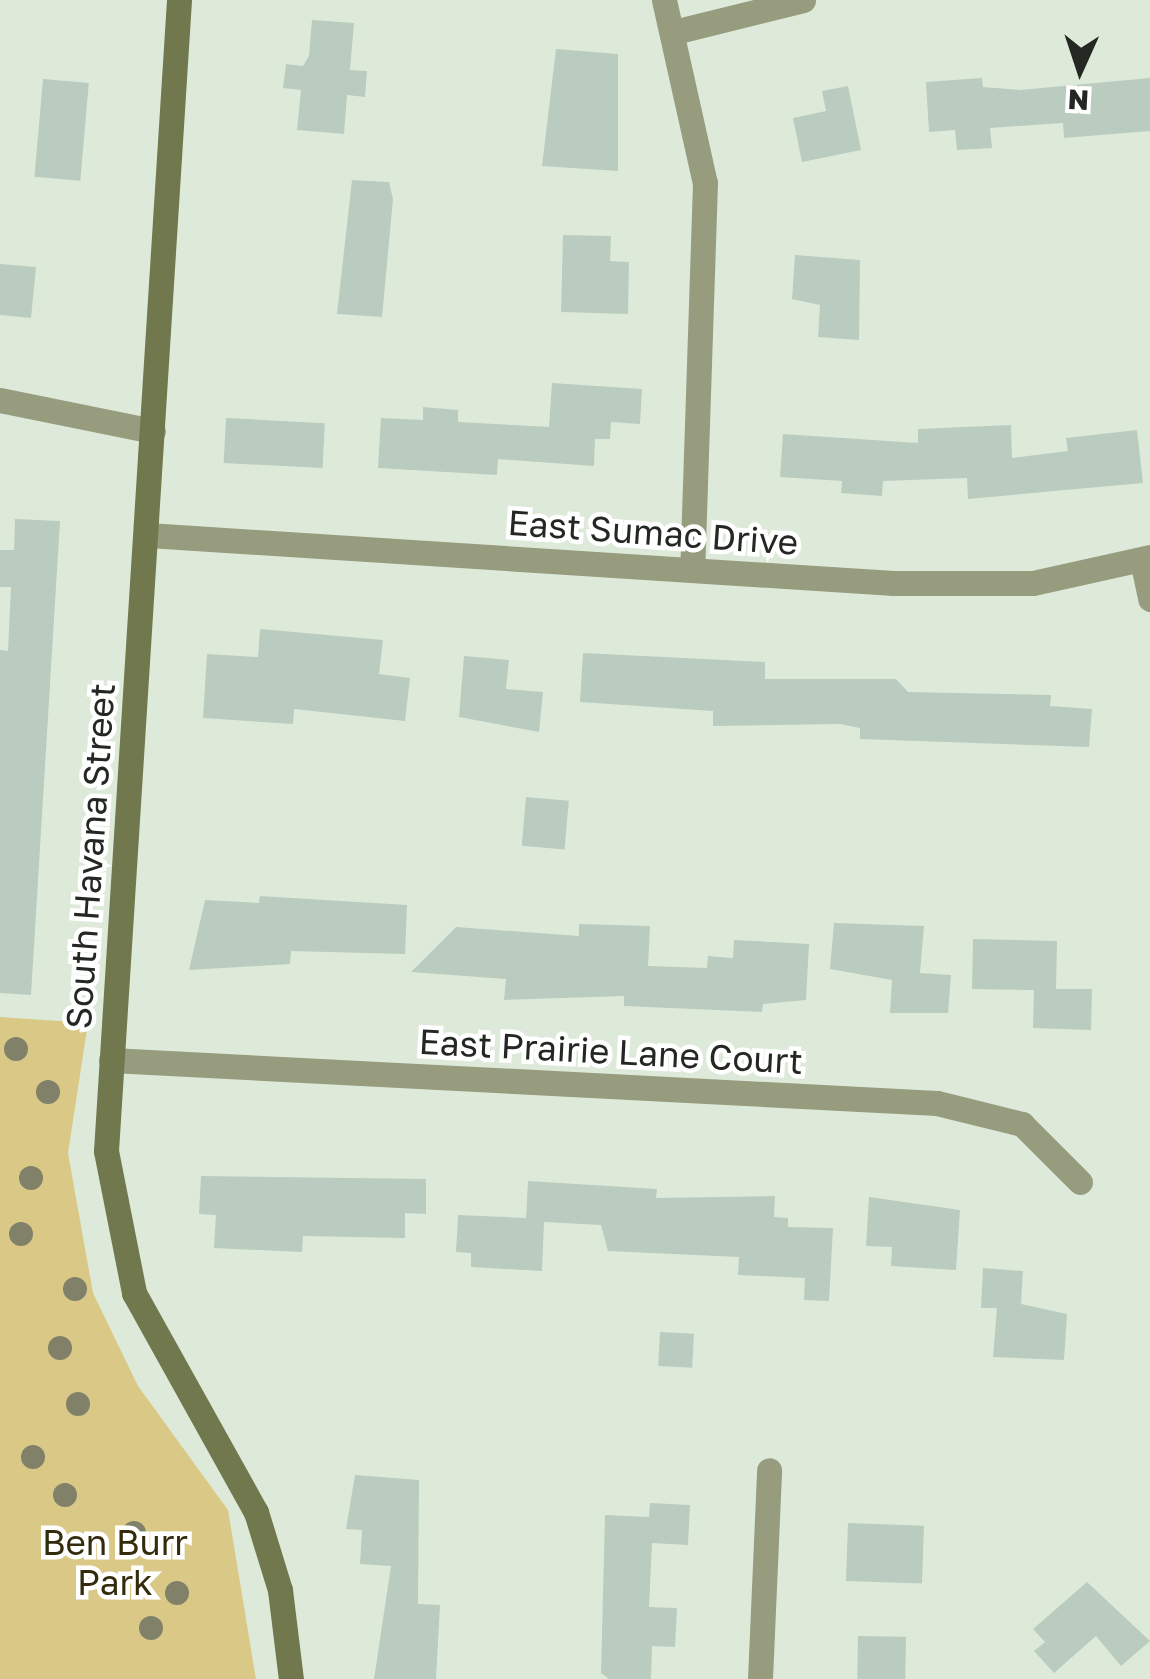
<!DOCTYPE html>
<html>
<head>
<meta charset="utf-8">
<style>
	body { margin:0 }
	#map { position:relative; width:1150px; height:1679px; overflow:hidden; background:#deead9; font-family:"Golos Text",sans-serif }
	div>[style] { position:absolute }
	.green>* { inset:0; background:#dac986 }
	.building>* { inset:0; background:#b9ccbf; transform-origin:0 0 }
	.street>* { height:25px; margin:-12.5px; padding:0 12.5px; transform-origin:12.5px; border-radius:12.5px; background:#979c7f }
	.secondary>* { height:25px; margin:-12.5px; padding:0 12.5px; transform-origin:12.5px; border-radius:12.5px; background:#71784e }
	.trees>* { width:24px; height:24px; margin:-12px; border-radius:50%; background:#808168 }
	span { translate:-50% -50%; white-space:nowrap; text-align:center; line-height:1.15; -webkit-text-stroke:9px #fff; paint-order:stroke }
	.street-label { font-size:35px; color:#242822 }
	.park-label { font-size:35px; color:#332b0c }
	.north { position:absolute; left:1030px; top:20px; width:100px; height:100px; -webkit-text-stroke:8px #fff; paint-order:stroke; rotate:183deg; font-size:28px; font-weight:700; line-height:40px; text-align:center; color:#242822 }
	.north::after { content:''; display:block; margin:auto; width:35px; height:45px; background:#242822; clip-path:polygon(50% 0,100% 100%,50% 72%,0 100%) }
</style>
</head>
<body>
<div id="map">
	<div class="green">
		<div style="clip-path:polygon(0 1017px,88px 1023px,68px 1153px,93px 1293px,138px 1386px,228px 1510px,256px 1679px,0 1679px)"></div>
	</div>
	<div class="building">
		<div style="clip-path:polygon(312px 20px,354px 23px,350px 70px,367px 71px,365px 97px,347px 95px,344px 134px,297px 130px,301px 90px,283px 88px,286px 64px,303px 66px,309px 56px)"></div>
		<div style="clip-path:polygon(556px 49px,618px 54px,618px 171px,542px 166px)"></div>
		<div style="clip-path:polygon(982px 78px,983px 87px,1020px 90px,1150px 78px,1150px 131px,1064px 138px,1063px 123px,990px 128px,992px 148px,957px 150px,955px 130px,929px 132px,926px 82px)"></div>
		<div style="left:43px;top:79px;width:46px;height:98px;rotate:5deg"></div>
		<div style="clip-path:polygon(848px 86px,861px 150px,802px 162px,793px 118px,826px 111px,822px 91px)"></div>
		<div style="clip-path:polygon(352px 180px,389px 182px,393px 199px,382px 317px,337px 314px)"></div>
		<div style="clip-path:polygon(563px 235px,611px 236px,610px 261px,629px 262px,628px 314px,561px 312px)"></div>
		<div style="clip-path:polygon(795px 255px,860px 260px,859px 340px,818px 337px,820px 305px,792px 299px)"></div>
		<div style="clip-path:polygon(0 264px,36px 267px,31px 318px,0 315px)"></div>
		<div style="clip-path:polygon(552px 383px,642px 389px,640px 424px,611px 422px,610px 439px,595px 439px,594px 466px,498px 459px,497px 475px,378px 468px,381px 418px,423px 420px,423px 407px,458px 410px,458px 422px,549px 427px)"></div>
		<div style="left:226px;top:418px;width:99px;height:45px;rotate:3deg"></div>
		<div style="clip-path:polygon(1011px 425px,1012px 458px,1068px 451px,1066px 438px,1137px 430px,1143px 483px,968px 499px,967px 478px,883px 481px,882px 496px,841px 493px,842px 481px,780px 477px,783px 434px,918px 443px,918px 429px)"></div>
		<div style="clip-path:polygon(15px 519px,60px 521px,31px 995px,0 993px,0 650px,8px 651px,11px 587px,0 587px,0 550px,14px 550px)"></div>
		<div style="clip-path:polygon(260px 629px,383px 640px,379px 674px,410px 678px,405px 721px,294px 709px,293px 724px,203px 718px,207px 654px,258px 657px)"></div>
		<div style="clip-path:polygon(583px 653px,765px 662px,765px 679px,896px 679px,908px 692px,1051px 695px,1050px 706px,1092px 709px,1089px 747px,860px 739px,860px 728px,840px 724px,713px 726px,713px 711px,580px 702px)"></div>
		<div style="clip-path:polygon(464px 656px,509px 660px,506px 689px,543px 692px,539px 732px,459px 717px)"></div>
		<div style="left:526px;top:797px;width:43px;height:49px;rotate:5deg"></div>
		<div style="clip-path:polygon(260px 896px,407px 905px,405px 954px,291px 951px,290px 964px,189px 970px,205px 900px,259px 903px)"></div>
		<div style="clip-path:polygon(834px 923px,924px 926px,920px 973px,951px 975px,948px 1013px,890px 1013px,892px 980px,830px 969px)"></div>
		<div style="clip-path:polygon(579px 924px,650px 926px,648px 966px,707px 968px,708px 956px,733px 958px,734px 940px,809px 944px,806px 1000px,763px 1004px,762px 1012px,624px 1006px,624px 996px,504px 1000px,506px 979px,411px 972px,456px 927px,579px 936px)"></div>
		<div style="clip-path:polygon(973px 939px,1057px 941px,1056px 989px,1092px 989px,1091px 1030px,1033px 1028px,1034px 990px,972px 989px)"></div>
		<div style="clip-path:polygon(201px 1176px,426px 1179px,426px 1214px,405px 1213px,405px 1238px,303px 1236px,302px 1252px,214px 1248px,216px 1215px,199px 1214px)"></div>
		<div style="clip-path:polygon(528px 1181px,657px 1189px,656px 1198px,775px 1196px,774px 1217px,788px 1218px,788px 1227px,833px 1228px,829px 1301px,804px 1300px,805px 1278px,738px 1275px,739px 1257px,608px 1251px,601px 1225px,544px 1222px,542px 1271px,471px 1267px,471px 1253px,456px 1252px,458px 1215px,526px 1218px)"></div>
		<div style="clip-path:polygon(869px 1197px,960px 1210px,956px 1270px,891px 1266px,892px 1247px,866px 1246px)"></div>
		<div style="clip-path:polygon(983px 1268px,1023px 1271px,1021px 1304px,1067px 1314px,1064px 1360px,993px 1357px,997px 1308px,981px 1308px)"></div>
		<div style="left:660px;top:1332px;width:34px;height:34px;rotate:3deg"></div>
		<div style="clip-path:polygon(355px 1475px,419px 1480px,418px 1604px,440px 1605px,436px 1679px,374px 1679px,391px 1566px,360px 1564px,362px 1530px,346px 1529px)"></div>
		<div style="clip-path:polygon(650px 1503px,690px 1505px,688px 1545px,652px 1543px,649px 1607px,677px 1608px,675px 1647px,652px 1646px,651px 1679px,609px 1679px,601px 1673px,605px 1515px,649px 1517px)"></div>
		<div style="left:848px;top:1523px;width:76px;height:58px;rotate:2deg"></div>
		<div style="clip-path:polygon(1087px 1582px,1150px 1641px,1121px 1666px,1096px 1636px,1054px 1673px,1034px 1651px,1045px 1642px,1033px 1629px)"></div>
		<div style="left:858px;top:1636px;width:48px;height:43px;rotate:1deg"></div>
	</div>
	<div class="street">
		<div style="left:664px;top:0;width:188px;rotate:77.4deg"></div>
		<div style="left:705px;top:183px;width:387px;rotate:91.9deg"></div>
		<div style="left:674px;top:32px;width:133px;rotate:-13.9deg"></div>
		<div style="left:0;top:400px;width:156px;rotate:11.5deg"></div>
		<div style="left:148px;top:535px;width:747px;rotate:3.69deg"></div>
		<div style="left:893px;top:583px;width:140px"></div>
		<div style="left:1033px;top:583px;width:120px;rotate:-12.5deg"></div>
		<div style="left:1142px;top:560px;width:40px;rotate:78deg"></div>
		<div style="left:111px;top:1060px;width:827px;rotate:2.98deg"></div>
		<div style="left:937px;top:1103px;width:88px;rotate:13.9deg"></div>
		<div style="left:1022px;top:1124px;width:82px;rotate:45deg"></div>
		<div style="left:760px;top:1679px;width:209px;rotate:-87.5deg"></div>
	</div>
	<div class="secondary">
		<div style="left:179px;top:0;width:1153px;rotate:93.63deg"></div>
		<div style="left:106px;top:1151px;width:145px;rotate:78.8deg"></div>
		<div style="left:134px;top:1293px;width:251px;rotate:60.9deg"></div>
		<div style="left:256px;top:1512px;width:82px;rotate:72.9deg"></div>
		<div style="left:280px;top:1590px;width:90px;rotate:83deg"></div>
	</div>
	<div class="trees">
		<div style="left:16px;top:1049px"></div>
		<div style="left:48px;top:1092px"></div>
		<div style="left:31px;top:1178px"></div>
		<div style="left:21px;top:1234px"></div>
		<div style="left:75px;top:1289px"></div>
		<div style="left:60px;top:1348px"></div>
		<div style="left:78px;top:1404px"></div>
		<div style="left:33px;top:1457px"></div>
		<div style="left:65px;top:1495px"></div>
		<div style="left:134px;top:1533px"></div>
		<div style="left:177px;top:1593px"></div>
		<div style="left:151px;top:1628px"></div>
	</div>
	<div class="street-label">
		<span style="left:653px;top:532px;rotate:4deg">East Sumac Drive</span>
		<span style="left:90px;top:856px;rotate:-86deg">South Havana Street</span>
		<span style="left:611px;top:1051px;rotate:3deg">East Prairie Lane Court</span>
	</div>
	<div class="park-label">
		<span style="left:115px;top:1562px">Ben Burr<br>Park</span>
	</div>
	<div class="north">N</div>
</div>
</body>
</html>
